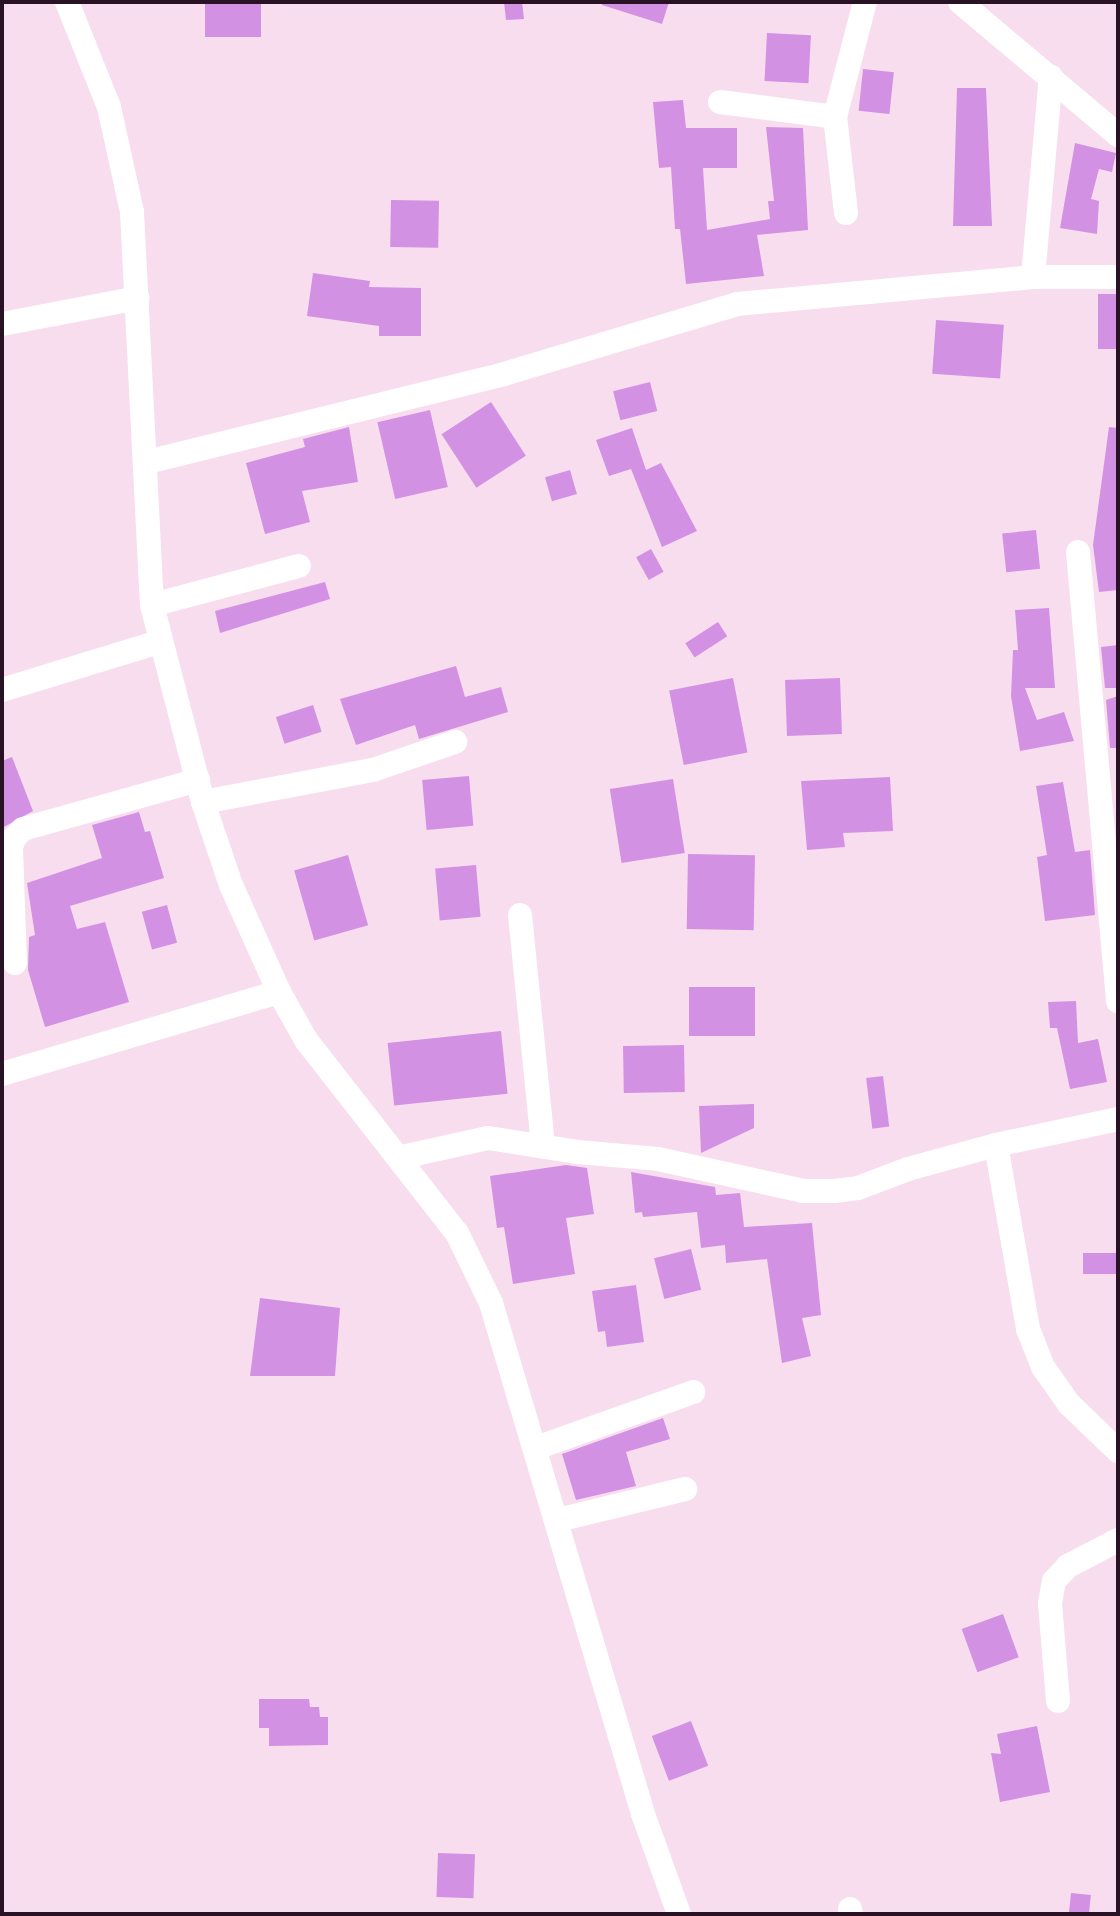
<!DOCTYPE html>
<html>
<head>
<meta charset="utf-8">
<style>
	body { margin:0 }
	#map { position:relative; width:1120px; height:1916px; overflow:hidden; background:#f8ddee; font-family:Mulish,sans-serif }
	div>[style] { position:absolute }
	.building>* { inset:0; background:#d391e4; transform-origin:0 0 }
	.minor>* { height:24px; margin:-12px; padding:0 12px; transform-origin:12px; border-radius:12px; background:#fff }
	span { translate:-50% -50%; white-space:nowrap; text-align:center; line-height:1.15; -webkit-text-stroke:5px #f8ddee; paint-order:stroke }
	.frame { position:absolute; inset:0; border:4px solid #291223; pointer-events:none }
</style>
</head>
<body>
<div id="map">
	<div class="building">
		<div style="left:205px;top:2px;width:56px;height:35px"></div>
		<div style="clip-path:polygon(504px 2px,522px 2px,524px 19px,506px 20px)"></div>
		<div style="clip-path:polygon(602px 2px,669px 2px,662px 24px,602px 5px)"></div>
		<div style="left:767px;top:33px;width:44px;height:48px;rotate:3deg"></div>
		<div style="left:863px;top:69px;width:31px;height:42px;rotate:6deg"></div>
		<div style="clip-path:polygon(957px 88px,986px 88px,992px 226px,953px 226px)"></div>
		<div style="clip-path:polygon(683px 100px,686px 128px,737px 128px,737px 168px,703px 168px,707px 230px,770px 219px,768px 201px,774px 201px,766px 127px,803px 128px,808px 230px,757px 235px,764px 276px,686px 284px,680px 229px,675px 229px,671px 167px,659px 168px,653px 102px)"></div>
		<div style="clip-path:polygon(1075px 143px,1116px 153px,1112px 172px,1099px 169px,1091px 199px,1099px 201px,1097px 234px,1060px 228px)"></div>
		<div style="left:391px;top:200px;width:48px;height:47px;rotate:1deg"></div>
		<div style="clip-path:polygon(313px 273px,370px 281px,369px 287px,421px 288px,421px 336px,379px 336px,379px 326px,307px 316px)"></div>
		<div style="left:1118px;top:294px;width:55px;height:20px;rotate:90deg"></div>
		<div style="left:936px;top:320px;width:68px;height:54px;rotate:4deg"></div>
		<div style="left:650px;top:382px;width:30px;height:38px;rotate:76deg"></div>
		<div style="left:491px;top:402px;width:64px;height:59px;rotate:57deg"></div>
		<div style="left:430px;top:410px;width:79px;height:54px;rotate:77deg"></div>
		<div style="clip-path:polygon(349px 427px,358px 482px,302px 491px,310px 522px,265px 534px,246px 463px,305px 447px,303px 439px)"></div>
		<div style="clip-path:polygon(1109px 427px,1118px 428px,1118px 590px,1099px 592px,1093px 545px)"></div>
		<div style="clip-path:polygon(632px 428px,646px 470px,661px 463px,697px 531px,662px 547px,631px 469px,609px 476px,596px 440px)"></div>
		<div style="left:570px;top:470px;width:25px;height:26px;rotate:74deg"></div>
		<div style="left:1036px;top:530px;width:39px;height:34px;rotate:84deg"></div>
		<div style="left:651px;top:549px;width:26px;height:17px;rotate:61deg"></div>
		<div style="clip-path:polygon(325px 582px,330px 599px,220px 633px,215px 611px)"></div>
		<div style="clip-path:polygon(1049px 608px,1055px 688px,1025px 688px,1037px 720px,1064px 712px,1074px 741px,1020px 751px,1011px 696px,1013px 650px,1018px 650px,1015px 610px)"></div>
		<div style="left:718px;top:622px;width:17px;height:39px;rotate:57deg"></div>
		<div style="clip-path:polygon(1118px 645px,1118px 688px,1105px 688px,1101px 647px)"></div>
		<div style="clip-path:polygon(456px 666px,465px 697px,501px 687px,508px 712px,419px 739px,415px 725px,356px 745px,340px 699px)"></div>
		<div style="left:733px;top:678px;width:76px;height:65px;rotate:79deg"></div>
		<div style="left:840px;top:678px;width:56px;height:55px;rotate:88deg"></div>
		<div style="clip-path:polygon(1118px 696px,1118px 748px,1110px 748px,1106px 700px)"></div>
		<div style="left:313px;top:705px;width:28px;height:39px;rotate:72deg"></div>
		<div style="clip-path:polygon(12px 757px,33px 811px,2px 828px,2px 761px)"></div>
		<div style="left:469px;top:776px;width:50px;height:47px;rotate:85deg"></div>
		<div style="clip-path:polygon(890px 777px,893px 831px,843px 833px,845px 847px,807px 850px,801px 781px)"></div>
		<div style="left:673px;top:779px;width:75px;height:64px;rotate:81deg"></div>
		<div style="clip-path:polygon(1063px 782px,1075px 852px,1090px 850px,1095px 915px,1045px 921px,1037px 857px,1047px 855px,1036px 786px)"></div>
		<div style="clip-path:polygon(139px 812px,145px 832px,150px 831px,164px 878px,70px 906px,77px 929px,105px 922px,129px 1002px,45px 1027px,28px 970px,29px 937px,35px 935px,27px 883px,102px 858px,92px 825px)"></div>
		<div style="left:688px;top:854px;width:67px;height:75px;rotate:1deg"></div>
		<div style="left:348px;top:855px;width:73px;height:56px;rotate:74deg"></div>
		<div style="left:476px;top:865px;width:52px;height:41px;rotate:85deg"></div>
		<div style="left:167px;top:905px;width:39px;height:26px;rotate:75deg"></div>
		<div style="left:689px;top:987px;width:66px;height:49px"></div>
		<div style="clip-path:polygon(1076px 1001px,1078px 1043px,1098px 1039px,1107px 1082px,1070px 1089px,1057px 1028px,1050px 1028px,1048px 1002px)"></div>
		<div style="left:501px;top:1031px;width:63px;height:114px;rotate:84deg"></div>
		<div style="left:684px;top:1045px;width:47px;height:61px;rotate:89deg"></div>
		<div style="left:883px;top:1076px;width:51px;height:17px;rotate:83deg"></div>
		<div style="clip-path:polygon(754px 1104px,754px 1128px,701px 1153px,699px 1106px)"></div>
		<div style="clip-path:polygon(566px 1165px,587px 1168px,594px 1214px,566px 1218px,575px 1274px,513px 1284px,504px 1227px,497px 1228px,490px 1176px)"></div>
		<div style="clip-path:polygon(631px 1172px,715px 1187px,716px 1195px,740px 1193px,744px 1227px,812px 1223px,821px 1315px,802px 1318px,811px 1356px,782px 1363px,767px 1259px,726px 1263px,725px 1245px,701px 1248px,697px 1212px,643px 1217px,642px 1212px,635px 1213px)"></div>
		<div style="left:691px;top:1249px;width:42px;height:38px;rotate:76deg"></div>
		<div style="left:1118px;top:1253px;width:21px;height:35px;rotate:90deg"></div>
		<div style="clip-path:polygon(636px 1285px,644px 1342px,607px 1347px,605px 1331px,598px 1332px,592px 1291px)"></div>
		<div style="clip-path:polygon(260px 1298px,340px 1308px,335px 1376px,250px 1376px)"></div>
		<div style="clip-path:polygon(663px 1418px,670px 1439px,626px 1452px,636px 1486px,576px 1500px,562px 1454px)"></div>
		<div style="left:1003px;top:1614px;width:46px;height:44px;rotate:70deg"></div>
		<div style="clip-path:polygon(259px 1699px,309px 1699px,310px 1707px,319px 1707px,320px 1717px,328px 1717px,328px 1745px,269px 1746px,269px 1728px,259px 1728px)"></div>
		<div style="left:691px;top:1721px;width:48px;height:42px;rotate:69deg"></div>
		<div style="clip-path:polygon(1037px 1726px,1050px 1792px,1000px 1802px,991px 1753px,1001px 1754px,997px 1734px)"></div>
		<div style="left:438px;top:1853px;width:37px;height:44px;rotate:2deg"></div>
		<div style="left:1071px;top:1893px;width:20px;height:21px;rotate:6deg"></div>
	</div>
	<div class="minor">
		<div style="left:67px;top:2px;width:113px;rotate:68.2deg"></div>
		<div style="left:109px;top:107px;width:107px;rotate:77.6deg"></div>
		<div style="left:132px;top:212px;width:394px;rotate:87.1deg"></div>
		<div style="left:152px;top:605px;width:203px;rotate:75.5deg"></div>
		<div style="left:203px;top:802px;width:88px;rotate:71.4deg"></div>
		<div style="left:231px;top:885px;width:117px;rotate:65.8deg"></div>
		<div style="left:279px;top:992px;width:55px;rotate:60.6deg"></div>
		<div style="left:306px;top:1040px;width:245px;rotate:52deg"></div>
		<div style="left:457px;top:1233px;width:78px;rotate:64.1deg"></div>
		<div style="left:491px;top:1303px;width:533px;rotate:73.43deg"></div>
		<div style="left:643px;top:1814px;width:106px;rotate:70.2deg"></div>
		<div style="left:960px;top:2px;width:207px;rotate:40.1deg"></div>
		<div style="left:720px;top:102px;width:116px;rotate:7.4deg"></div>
		<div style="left:846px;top:213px;width:97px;rotate:-96.5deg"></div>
		<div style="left:835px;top:117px;width:119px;rotate:-75.4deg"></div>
		<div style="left:1033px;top:277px;width:201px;rotate:-84.9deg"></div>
		<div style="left:2px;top:324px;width:138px;rotate:-10.8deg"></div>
		<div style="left:147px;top:462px;width:368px;rotate:-13.8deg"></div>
		<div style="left:504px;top:374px;width:243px;rotate:-16.7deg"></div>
		<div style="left:737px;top:304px;width:297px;rotate:-5.2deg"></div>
		<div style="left:1033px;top:277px;width:85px"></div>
		<div style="left:1078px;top:552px;width:451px;rotate:84.9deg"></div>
		<div style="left:152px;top:605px;width:152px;rotate:-14.9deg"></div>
		<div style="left:2px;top:690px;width:164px;rotate:-17deg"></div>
		<div style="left:203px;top:802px;width:173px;rotate:-10.7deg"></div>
		<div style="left:373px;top:770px;width:87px;rotate:-18.9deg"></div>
		<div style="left:520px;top:915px;width:233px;rotate:84.3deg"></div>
		<div style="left:15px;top:963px;width:117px;rotate:-92deg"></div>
		<div style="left:11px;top:846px;width:10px;rotate:-66deg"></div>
		<div style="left:15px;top:837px;width:11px;rotate:-45deg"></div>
		<div style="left:23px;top:829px;width:182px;rotate:-15.6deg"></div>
		<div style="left:2px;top:1074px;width:289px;rotate:-16.5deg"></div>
		<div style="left:996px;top:1145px;width:187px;rotate:80.1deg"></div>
		<div style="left:1028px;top:1329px;width:41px;rotate:68.5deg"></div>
		<div style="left:1043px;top:1367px;width:45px;rotate:54.9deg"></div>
		<div style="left:1069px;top:1404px;width:68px;rotate:43.8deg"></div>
		<div style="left:402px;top:1157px;width:88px;rotate:-12.5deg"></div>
		<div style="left:488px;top:1138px;width:90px;rotate:8.9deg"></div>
		<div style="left:577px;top:1152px;width:81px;rotate:4.9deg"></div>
		<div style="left:658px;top:1159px;width:148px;rotate:12.4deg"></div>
		<div style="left:803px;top:1191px;width:31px"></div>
		<div style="left:834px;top:1191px;width:24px;rotate:-7deg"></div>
		<div style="left:858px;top:1188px;width:53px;rotate:-20.8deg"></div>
		<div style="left:908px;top:1169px;width:91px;rotate:-15.3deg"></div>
		<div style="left:996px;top:1145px;width:125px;rotate:-12deg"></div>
		<div style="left:536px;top:1448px;width:167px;rotate:-19.6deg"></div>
		<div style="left:558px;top:1520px;width:131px;rotate:-13.7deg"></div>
		<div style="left:1058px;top:1701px;width:98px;rotate:-94.7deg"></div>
		<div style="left:1050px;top:1603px;width:22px;rotate:-80deg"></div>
		<div style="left:1054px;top:1581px;width:21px;rotate:-47deg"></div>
		<div style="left:1068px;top:1566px;width:56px;rotate:-27.5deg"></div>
		<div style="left:850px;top:1909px;width:5px;rotate:79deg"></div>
	</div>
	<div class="frame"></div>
</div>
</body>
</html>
